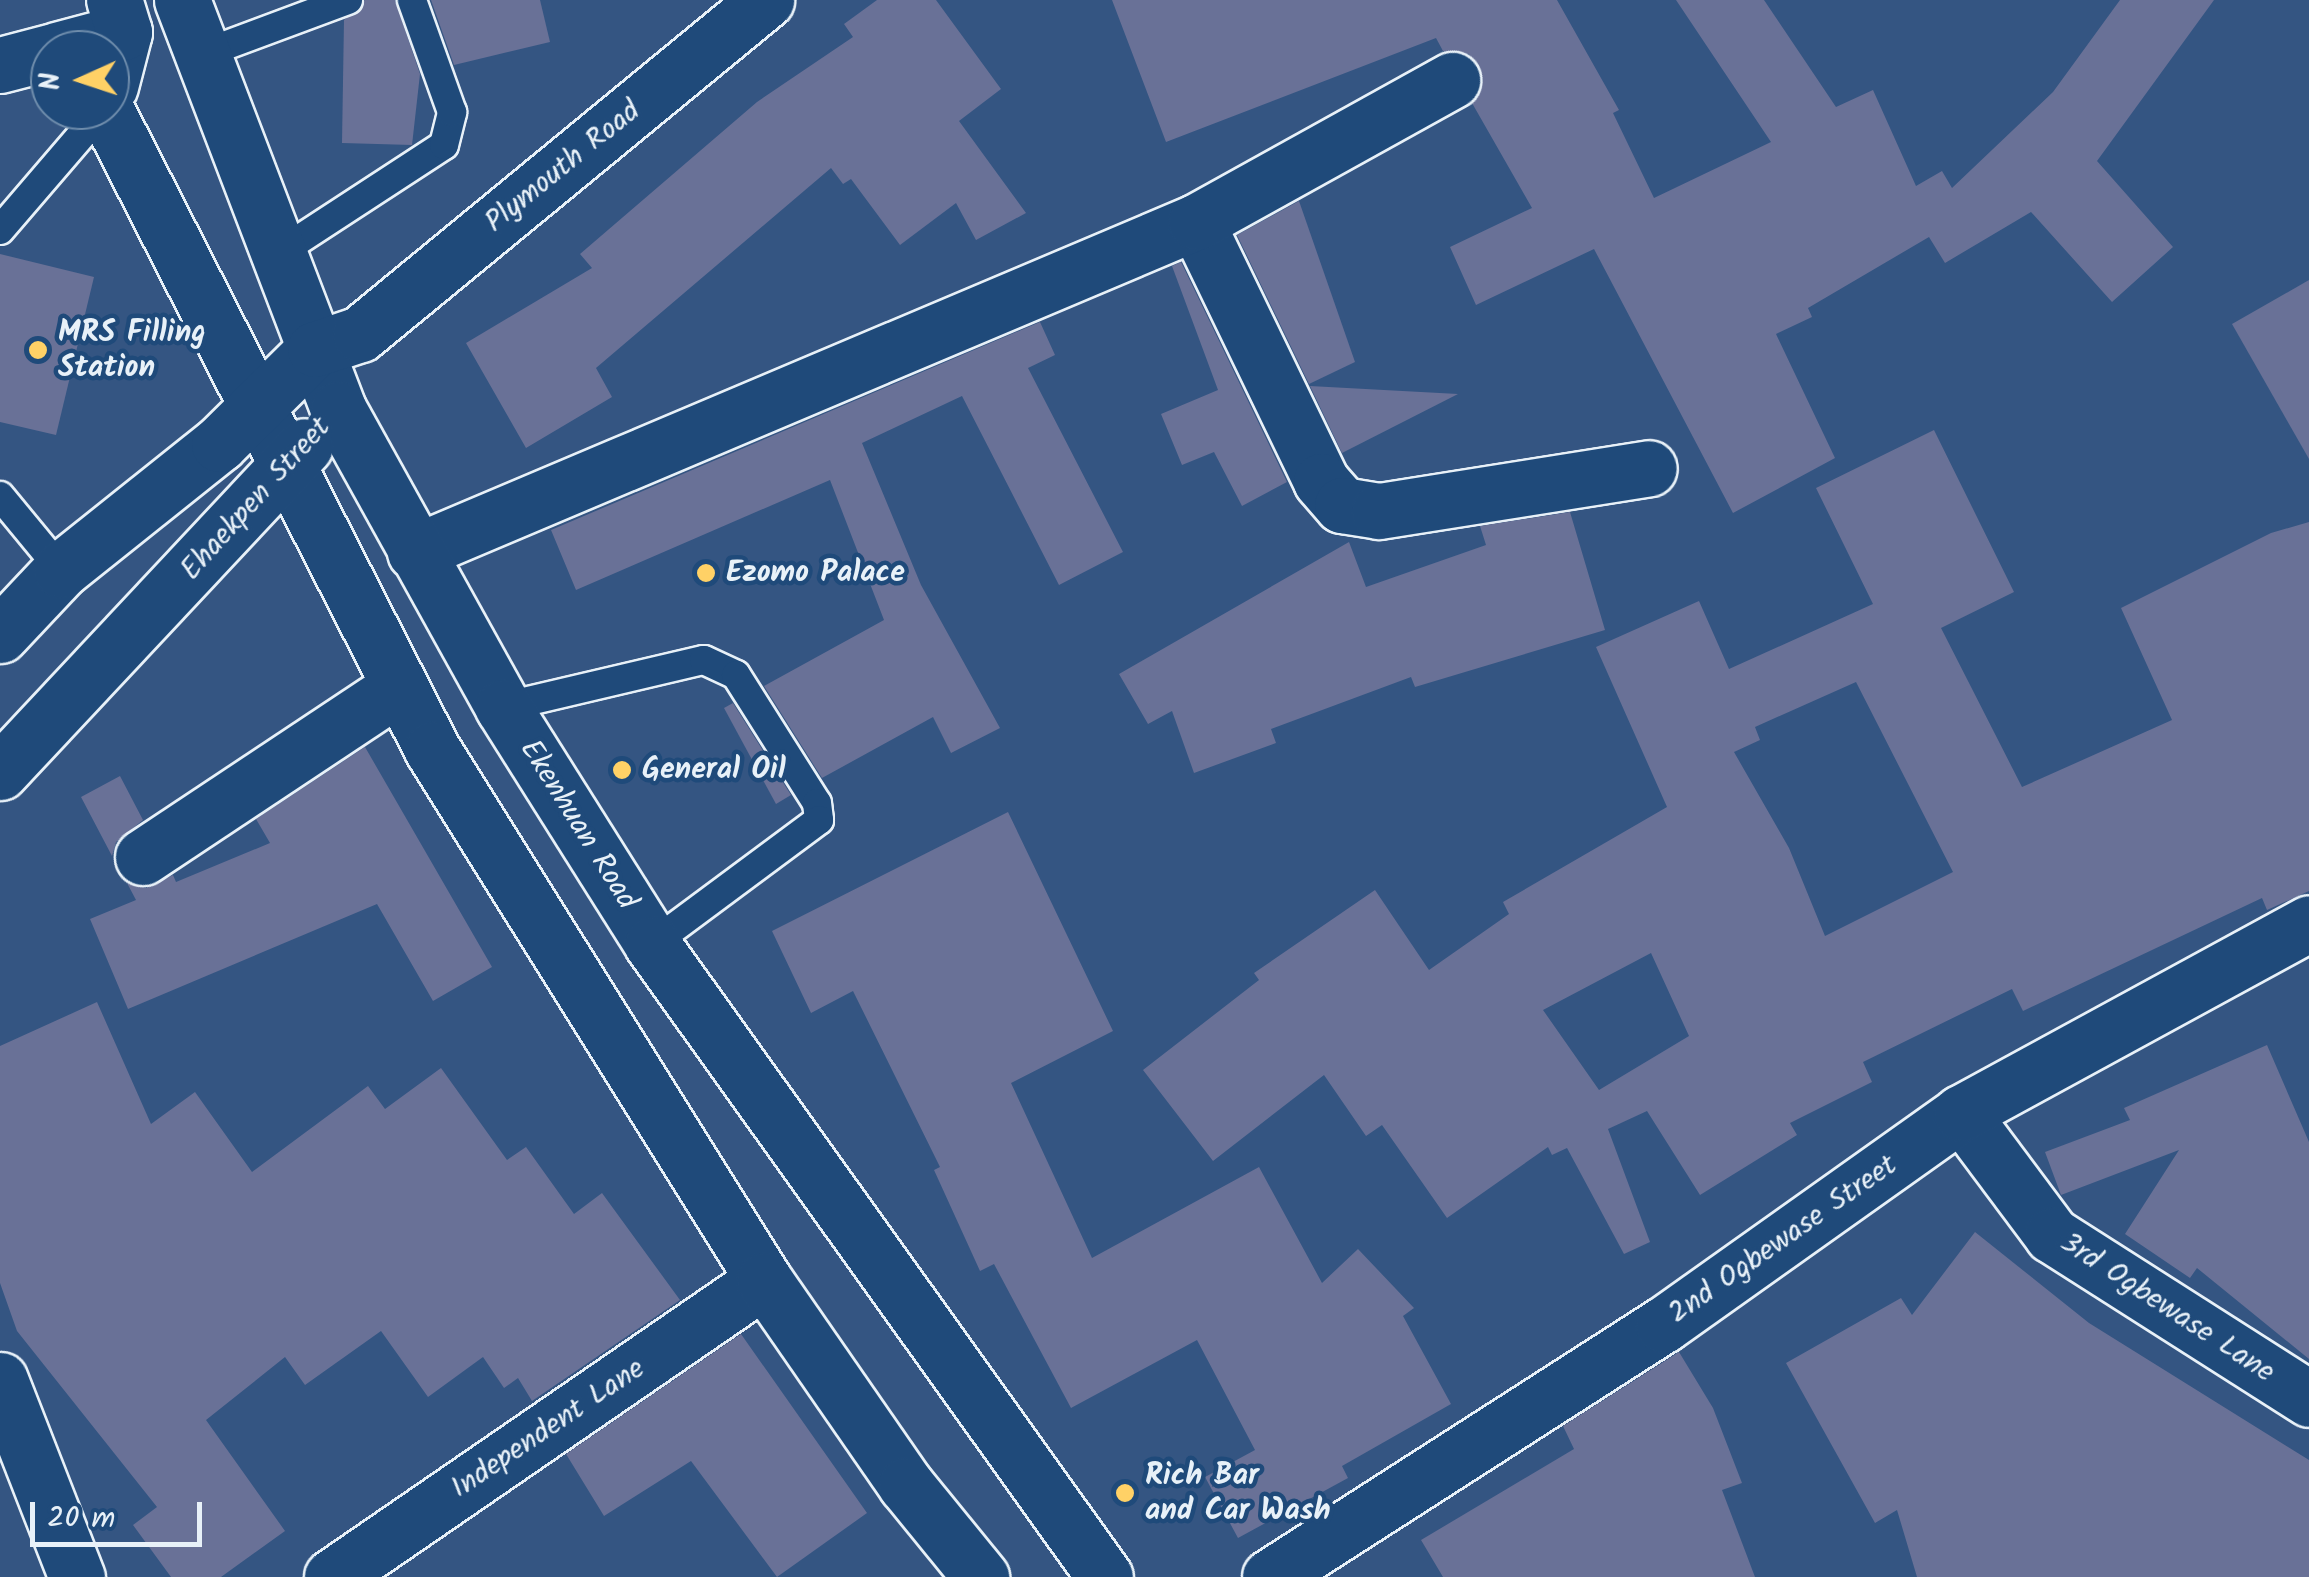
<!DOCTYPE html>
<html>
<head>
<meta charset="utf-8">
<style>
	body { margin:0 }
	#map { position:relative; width:2309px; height:1577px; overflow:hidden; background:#345582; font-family:Kalam,sans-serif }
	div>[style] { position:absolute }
	.building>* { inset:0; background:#697197 }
	.roads { filter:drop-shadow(2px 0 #e8f1f8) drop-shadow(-2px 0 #e8f1f8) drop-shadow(0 2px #e8f1f8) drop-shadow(0 -2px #e8f1f8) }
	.lane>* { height:28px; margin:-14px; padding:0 14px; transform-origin:14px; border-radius:14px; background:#1f4a7a }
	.street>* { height:55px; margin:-27.5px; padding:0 27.5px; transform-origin:27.5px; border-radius:27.5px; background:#1f4a7a }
	.secondary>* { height:55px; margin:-27.5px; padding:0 27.5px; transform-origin:27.5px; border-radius:27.5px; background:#1f4a7a }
	.dots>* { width:28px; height:28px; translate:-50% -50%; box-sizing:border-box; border:5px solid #1f4a7a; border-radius:50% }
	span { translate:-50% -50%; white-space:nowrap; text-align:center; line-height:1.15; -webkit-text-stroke:9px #1f4a7a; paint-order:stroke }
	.street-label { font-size:30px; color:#e8f1f8 }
	.poi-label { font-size:30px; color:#e8f1f8; font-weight:700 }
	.left { translate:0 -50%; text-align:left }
	.north { position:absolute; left:30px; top:30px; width:100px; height:100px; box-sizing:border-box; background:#1f4a7a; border:2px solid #6f8dac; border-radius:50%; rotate:267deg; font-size:28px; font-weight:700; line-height:40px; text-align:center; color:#e8f1f8 }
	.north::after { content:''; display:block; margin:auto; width:35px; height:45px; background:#ffd166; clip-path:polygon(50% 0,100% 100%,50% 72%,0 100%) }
	.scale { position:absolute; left:30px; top:1502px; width:172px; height:45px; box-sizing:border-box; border:5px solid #e8f1f8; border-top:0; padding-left:12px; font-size:30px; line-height:35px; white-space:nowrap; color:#e8f1f8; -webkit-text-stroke:8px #1f4a7a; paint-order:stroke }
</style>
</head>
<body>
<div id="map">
	<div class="building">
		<div style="clip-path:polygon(365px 0,395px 0,420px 74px,412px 145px,342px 143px,344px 20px)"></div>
		<div style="clip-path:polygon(431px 0,540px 0,550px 42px,454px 65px)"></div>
		<div style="clip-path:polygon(877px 0,936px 0,1001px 89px,959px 121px,1026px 213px,976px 240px,956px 203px,900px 245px,851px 179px,843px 184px,831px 168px,596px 368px,612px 397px,526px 448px,466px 343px,592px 268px,580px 254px,757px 102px,853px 37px,844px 24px)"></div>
		<div style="clip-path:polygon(1112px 0,1557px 0,1619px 110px,1613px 113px,1654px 198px,1771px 142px,1676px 0,1764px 0,1836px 107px,1873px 90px,1916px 186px,1942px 171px,1952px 188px,2053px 92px,2120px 0,2214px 0,2097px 161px,2173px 247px,2112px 302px,2031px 212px,1945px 263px,1929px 237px,1808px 308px,1812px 317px,1776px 334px,1835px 458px,1733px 513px,1594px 249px,1476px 305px,1450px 247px,1532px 208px,1472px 103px,1483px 80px,1469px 54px,1443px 51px,1436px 38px,1166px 142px)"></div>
		<div style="clip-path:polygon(1299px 201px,1355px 362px,1309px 384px,1237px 235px)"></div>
		<div style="clip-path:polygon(0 254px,94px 277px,56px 435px,0 422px)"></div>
		<div style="clip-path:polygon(1181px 262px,1287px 482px,1242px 506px,1214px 452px,1182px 465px,1161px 414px,1218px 390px,1172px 266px)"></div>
		<div style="clip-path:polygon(2309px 280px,2309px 459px,2232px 324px)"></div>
		<div style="clip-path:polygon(1040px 322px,1055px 355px,1028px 368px,1123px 552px,1059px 585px,962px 396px,862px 443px,921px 585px,1000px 728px,951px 753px,933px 717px,822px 778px,764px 686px,884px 620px,830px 480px,576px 590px,551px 530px)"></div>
		<div style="clip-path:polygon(1310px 386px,1458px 394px,1342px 453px)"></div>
		<div style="clip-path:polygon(evenodd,1934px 430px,2014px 592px,1941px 628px,2022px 787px,2172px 720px,2121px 608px,2271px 533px,2309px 522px,2309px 891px,2267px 910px,2262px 898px,2023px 1011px,2012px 989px,1863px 1062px,1872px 1082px,1790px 1123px,1797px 1135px,1700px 1195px,1647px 1111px,1608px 1129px,1650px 1242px,1624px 1254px,1567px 1148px,1552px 1155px,1548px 1147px,1447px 1218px,1382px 1125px,1366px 1136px,1324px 1075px,1213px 1161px,1143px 1070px,1259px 980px,1254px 973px,1375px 890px,1429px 970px,1509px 914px,1503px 902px,1667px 807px,1596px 647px,1699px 601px,1729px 669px,1873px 604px,1816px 488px,1934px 430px,1856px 682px,1953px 872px,1825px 936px,1789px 848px,1734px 752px,1760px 740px,1755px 727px,1856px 682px,1934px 430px,1651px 953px,1689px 1036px,1599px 1090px,1543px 1010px,1651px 953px)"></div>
		<div style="clip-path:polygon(1570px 512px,1605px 630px,1415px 687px,1411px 677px,1271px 729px,1276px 743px,1194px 773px,1172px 711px,1148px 724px,1119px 674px,1349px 542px,1366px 587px,1486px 545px,1480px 526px)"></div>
		<div style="clip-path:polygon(733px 703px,791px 795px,776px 804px,724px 708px)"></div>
		<div style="clip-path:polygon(365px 747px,492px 967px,433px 1001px,377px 904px,128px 1009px,90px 919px,136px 900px,127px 883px,146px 888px,173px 875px,176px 882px,270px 843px,256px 819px)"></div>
		<div style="clip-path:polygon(120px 776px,143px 820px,116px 842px,112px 856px,81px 797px)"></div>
		<div style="clip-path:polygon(1008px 812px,1113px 1031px,1011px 1083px,1092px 1258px,1259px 1167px,1322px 1283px,1358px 1249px,1414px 1308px,1403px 1316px,1451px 1404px,1342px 1466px,1348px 1478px,1238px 1538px,1205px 1477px,1255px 1450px,1197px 1340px,1071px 1408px,994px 1264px,980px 1271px,934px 1170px,940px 1167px,853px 991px,811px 1013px,772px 931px)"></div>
		<div style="clip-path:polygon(97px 1002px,151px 1124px,195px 1092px,252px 1172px,368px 1086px,385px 1109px,441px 1068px,507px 1160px,526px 1147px,574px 1214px,602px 1193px,680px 1300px,532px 1401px,518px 1378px,504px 1388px,483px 1357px,428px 1397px,381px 1331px,305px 1385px,285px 1357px,206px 1420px,285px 1531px,221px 1577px,171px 1577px,133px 1525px,157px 1507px,17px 1331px,0 1283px,0 1046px)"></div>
		<div style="clip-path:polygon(2267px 1045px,2309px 1142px,2309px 1359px,2197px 1268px,2190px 1278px,2125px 1234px,2179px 1150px,2061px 1195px,2045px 1152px,2130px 1120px,2124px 1108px)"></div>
		<div style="clip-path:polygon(1975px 1232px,2089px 1323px,2309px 1460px,2309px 1577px,1917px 1577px,1897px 1510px,1875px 1523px,1786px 1363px,1901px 1298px,1912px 1315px)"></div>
		<div style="clip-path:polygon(741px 1334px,867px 1513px,777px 1577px,691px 1461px,604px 1516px,566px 1454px)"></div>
		<div style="clip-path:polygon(1679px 1352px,1713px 1408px,1742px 1483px,1722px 1490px,1755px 1577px,1443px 1577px,1421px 1540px,1574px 1449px,1563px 1426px)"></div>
	</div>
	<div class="roads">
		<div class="lane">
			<div style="left:200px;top:55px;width:158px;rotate:-20.4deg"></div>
			<div style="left:0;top:230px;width:158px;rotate:-49.4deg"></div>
			<div style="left:277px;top:254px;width:199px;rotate:-33.1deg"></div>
			<div style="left:444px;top:145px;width:34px;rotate:-76deg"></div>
			<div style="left:452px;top:112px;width:119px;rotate:-109.7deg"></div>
			<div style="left:0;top:496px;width:96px;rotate:50.5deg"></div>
			<div style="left:503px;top:707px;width:206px;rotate:-13.2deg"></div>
			<div style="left:704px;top:660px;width:35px;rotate:25deg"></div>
			<div style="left:736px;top:675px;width:151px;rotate:57.7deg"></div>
			<div style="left:817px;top:803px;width:17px;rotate:83deg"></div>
			<div style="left:819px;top:820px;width:208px;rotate:143.4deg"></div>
		</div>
		<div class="street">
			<div style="left:56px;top:50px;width:70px;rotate:-14.8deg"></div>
			<div style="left:0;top:65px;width:52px;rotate:-14.6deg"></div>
			<div style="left:1196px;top:222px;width:288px;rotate:64.2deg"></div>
			<div style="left:1321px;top:481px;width:32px;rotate:49deg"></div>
			<div style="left:1342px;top:505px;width:37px;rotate:9deg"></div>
			<div style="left:1379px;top:511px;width:273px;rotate:-9deg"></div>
			<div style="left:415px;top:552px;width:848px;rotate:-22.91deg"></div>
			<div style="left:1196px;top:222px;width:293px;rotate:-29deg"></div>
			<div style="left:143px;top:857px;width:307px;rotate:-33.6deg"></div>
			<div style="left:1961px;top:1113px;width:152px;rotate:53.3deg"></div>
			<div style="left:2052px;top:1235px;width:305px;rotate:32.5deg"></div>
			<div style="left:0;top:1380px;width:212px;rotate:68.7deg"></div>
			<div style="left:332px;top:1577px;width:524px;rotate:-34.51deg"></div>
			<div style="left:1270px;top:1577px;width:467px;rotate:-32.7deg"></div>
			<div style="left:1663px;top:1325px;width:366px;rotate:-35.4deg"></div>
			<div style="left:1961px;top:1113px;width:396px;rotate:-28.6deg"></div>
		</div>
		<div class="secondary">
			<div style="left:182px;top:0;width:438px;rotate:69.1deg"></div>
			<div style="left:338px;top:409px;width:341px;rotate:61deg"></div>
			<div style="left:503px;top:707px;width:280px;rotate:57.8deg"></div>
			<div style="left:652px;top:944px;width:778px;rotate:54.41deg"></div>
			<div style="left:110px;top:86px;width:56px;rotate:-75.5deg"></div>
			<div style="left:124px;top:32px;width:34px;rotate:-107deg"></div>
			<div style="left:106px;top:110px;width:717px;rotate:62.97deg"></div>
			<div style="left:432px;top:749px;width:626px;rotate:57.98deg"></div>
			<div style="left:764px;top:1280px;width:249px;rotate:55.3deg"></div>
			<div style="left:906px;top:1485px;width:119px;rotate:50.8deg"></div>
			<div style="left:0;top:635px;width:89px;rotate:-46.8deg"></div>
			<div style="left:61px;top:570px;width:202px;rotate:-38.6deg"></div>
			<div style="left:219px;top:444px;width:135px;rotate:-44.7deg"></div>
			<div style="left:315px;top:349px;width:47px;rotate:-18.4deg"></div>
			<div style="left:360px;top:334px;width:526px;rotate:-39.44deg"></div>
			<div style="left:0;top:772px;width:446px;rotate:-46.9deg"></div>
		</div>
	</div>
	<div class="dots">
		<div style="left:38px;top:350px;background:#ffd166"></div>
		<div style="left:706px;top:573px;background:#ffd166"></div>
		<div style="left:622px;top:770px;background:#ffd166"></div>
		<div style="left:1125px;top:1493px;background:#ffd166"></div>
	</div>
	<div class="street-label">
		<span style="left:563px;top:167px;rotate:-39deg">Plymouth Road</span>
		<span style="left:256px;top:499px;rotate:-48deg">Ehaekpen Street</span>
		<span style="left:578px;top:825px;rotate:58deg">Ekenhuan Road</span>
		<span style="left:1783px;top:1240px;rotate:-35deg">2nd Ogbewase Street</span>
		<span style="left:2167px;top:1308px;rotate:33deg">3rd Ogbewase Lane</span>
		<span style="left:548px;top:1429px;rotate:-34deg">Independent Lane</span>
	</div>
	<div class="poi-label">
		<span class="left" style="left:58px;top:350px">MRS Filling<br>Station</span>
		<span class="left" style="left:726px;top:573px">Ezomo Palace</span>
		<span class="left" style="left:642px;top:770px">General Oil</span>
		<span class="left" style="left:1145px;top:1493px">Rich Bar<br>and Car Wash</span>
	</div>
	<div class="north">N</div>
	<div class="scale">20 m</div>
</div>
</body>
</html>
